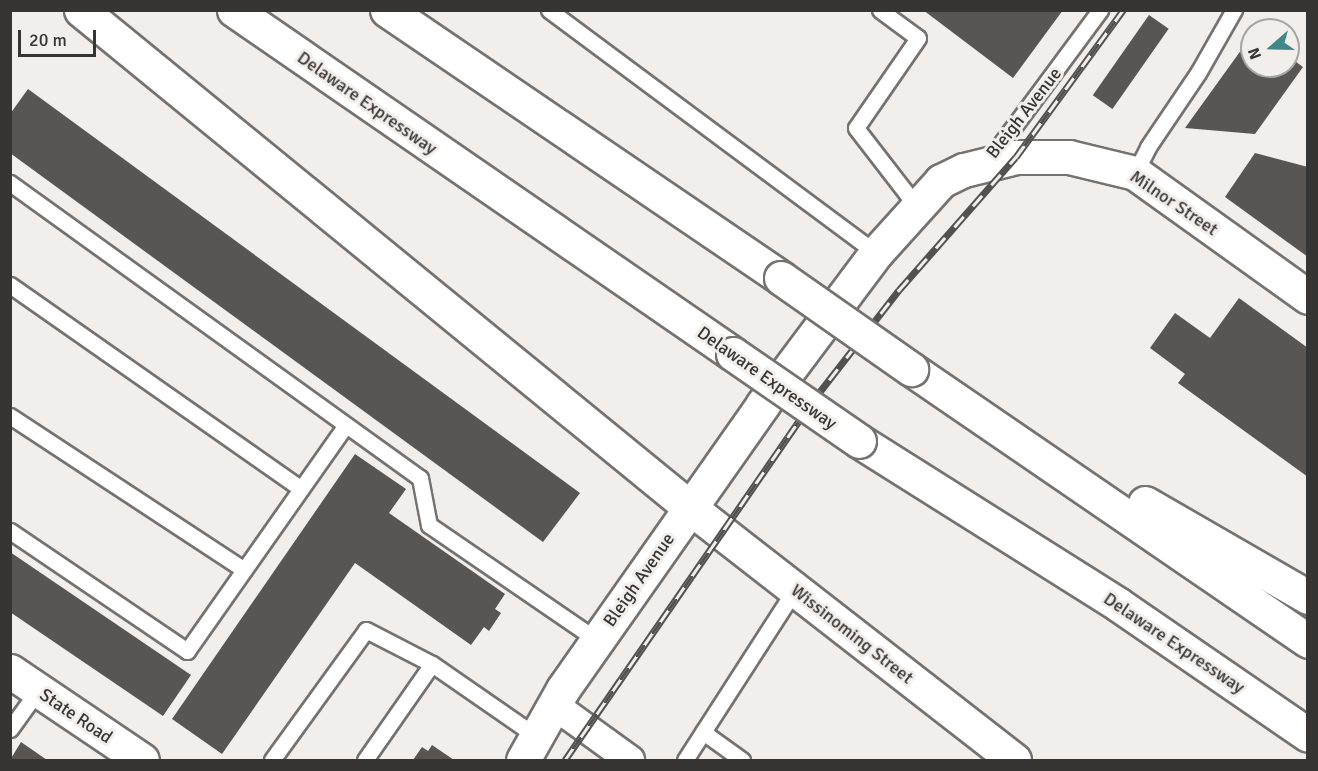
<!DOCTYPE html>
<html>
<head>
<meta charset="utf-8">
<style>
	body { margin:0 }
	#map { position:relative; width:1318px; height:771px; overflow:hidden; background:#f1eeeb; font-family:Signika,sans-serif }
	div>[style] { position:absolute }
	.building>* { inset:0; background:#585553; transform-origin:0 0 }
	.roads { filter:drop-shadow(2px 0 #757270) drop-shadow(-2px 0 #757270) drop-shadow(0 2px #757270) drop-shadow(0 -2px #757270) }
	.service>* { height:15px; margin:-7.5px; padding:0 7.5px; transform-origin:7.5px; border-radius:7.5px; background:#fff }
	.minor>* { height:28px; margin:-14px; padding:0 14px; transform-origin:14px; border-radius:14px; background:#fff }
	.secondary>* { height:33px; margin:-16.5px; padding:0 16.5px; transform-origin:16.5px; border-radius:16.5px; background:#fff }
	.primary>* { height:33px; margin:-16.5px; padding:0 16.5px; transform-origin:16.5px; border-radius:16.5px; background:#fff }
	.motorway>* { height:33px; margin:-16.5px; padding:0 16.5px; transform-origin:16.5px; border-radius:16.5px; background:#fff }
	.rail>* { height:7px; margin-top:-3.5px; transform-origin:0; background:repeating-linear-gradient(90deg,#f1eeeb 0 14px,#53514f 0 28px); box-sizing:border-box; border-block:2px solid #53514f }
	.bridges { filter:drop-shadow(2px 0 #757270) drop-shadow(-2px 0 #757270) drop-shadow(0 2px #757270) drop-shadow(0 -2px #757270) }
	.motorway-bridge>* { height:33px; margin:-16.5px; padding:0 16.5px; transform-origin:16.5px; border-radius:16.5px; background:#fff }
	span { translate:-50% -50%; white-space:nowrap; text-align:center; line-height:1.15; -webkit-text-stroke:6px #f1eeeb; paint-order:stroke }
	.street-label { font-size:18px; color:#373534 }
	.frame { position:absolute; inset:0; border:12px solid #373534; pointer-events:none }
	.north { position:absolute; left:1240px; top:18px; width:60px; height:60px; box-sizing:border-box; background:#f1eeeb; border:2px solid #a7a4a2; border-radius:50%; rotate:250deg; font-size:16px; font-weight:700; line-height:24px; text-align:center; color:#373534 }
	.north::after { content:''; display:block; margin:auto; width:21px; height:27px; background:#408888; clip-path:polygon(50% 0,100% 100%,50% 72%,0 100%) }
	.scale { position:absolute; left:18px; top:30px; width:78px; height:27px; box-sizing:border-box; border:3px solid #373534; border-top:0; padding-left:8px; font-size:18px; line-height:21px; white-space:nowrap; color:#373534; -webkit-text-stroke:4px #f1eeeb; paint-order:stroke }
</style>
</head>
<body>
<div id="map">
	<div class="building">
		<div style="clip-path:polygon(923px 10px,1063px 10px,1013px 78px)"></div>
		<div style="left:1149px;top:15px;width:24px;height:98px;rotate:35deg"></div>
		<div style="clip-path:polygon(1252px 35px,1252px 66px,1288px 66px,1288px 56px,1303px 67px,1255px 134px,1185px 128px)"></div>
		<div style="clip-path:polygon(28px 89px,580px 493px,543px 542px,10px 153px,10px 114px)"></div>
		<div style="clip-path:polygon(1255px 153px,1308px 167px,1308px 257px,1225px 197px)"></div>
		<div style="clip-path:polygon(1239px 298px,1308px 348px,1308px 477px,1178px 383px,1185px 374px,1150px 348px,1175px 313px,1210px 338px)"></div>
		<div style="clip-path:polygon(355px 454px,406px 489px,389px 513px,505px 594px,495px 609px,501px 613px,489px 631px,484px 627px,471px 645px,355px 563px,222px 754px,172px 719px)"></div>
		<div style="clip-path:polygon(10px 552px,191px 675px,163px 716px,10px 612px)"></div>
		<div style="clip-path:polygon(21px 742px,47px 760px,10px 760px)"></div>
		<div style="clip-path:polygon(432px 745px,454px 760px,413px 760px,422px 747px,428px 751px)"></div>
	</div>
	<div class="roads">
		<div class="service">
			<div style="left:549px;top:10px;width:407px;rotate:36.6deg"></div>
			<div style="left:880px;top:10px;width:47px;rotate:36.4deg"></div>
			<div style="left:918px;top:38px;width:109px;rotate:124.6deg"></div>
			<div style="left:856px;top:128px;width:100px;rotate:52.3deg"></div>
			<div style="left:989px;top:160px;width:187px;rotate:-53.5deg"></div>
			<div style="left:1135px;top:173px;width:29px;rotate:-63deg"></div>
			<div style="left:1148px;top:147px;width:89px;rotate:-56deg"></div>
			<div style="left:1198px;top:73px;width:73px;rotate:-60.3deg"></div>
			<div style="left:10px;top:183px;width:505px;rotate:35.74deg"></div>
			<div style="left:420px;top:478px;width:48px;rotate:79.2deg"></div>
			<div style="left:429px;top:525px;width:204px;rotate:34.4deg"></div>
			<div style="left:10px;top:285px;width:355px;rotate:35deg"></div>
			<div style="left:10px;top:416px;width:280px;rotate:33.3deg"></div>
			<div style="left:10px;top:531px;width:214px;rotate:34.1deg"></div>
			<div style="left:187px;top:651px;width:276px;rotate:-54.9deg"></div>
			<div style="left:10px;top:729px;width:48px;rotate:-54.3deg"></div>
			<div style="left:703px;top:732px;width:48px;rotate:35.7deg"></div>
			<div style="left:272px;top:760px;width:160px;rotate:-54.1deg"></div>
			<div style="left:366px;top:630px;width:74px;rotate:27.3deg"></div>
			<div style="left:365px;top:760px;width:117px;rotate:-55.1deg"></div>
			<div style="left:432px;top:664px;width:126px;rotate:34.7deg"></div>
			<div style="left:685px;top:760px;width:203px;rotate:-57.2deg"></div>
		</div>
		<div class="minor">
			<div style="left:554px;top:705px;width:94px;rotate:35.9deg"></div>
		</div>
		<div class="secondary">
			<div style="left:10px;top:671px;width:159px;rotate:34deg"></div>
			<div style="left:523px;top:760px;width:81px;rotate:-60.6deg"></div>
			<div style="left:563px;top:689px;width:348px;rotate:-54.9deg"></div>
			<div style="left:763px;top:404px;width:189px;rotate:-53.2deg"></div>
			<div style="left:876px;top:253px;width:97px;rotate:-47.9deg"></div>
			<div style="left:941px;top:181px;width:25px;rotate:-26deg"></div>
			<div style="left:964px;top:170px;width:54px;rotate:-14deg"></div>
			<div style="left:1016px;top:157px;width:53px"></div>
			<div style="left:1069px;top:157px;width:68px;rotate:13.6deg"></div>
			<div style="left:1135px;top:173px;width:213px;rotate:35.6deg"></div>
		</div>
		<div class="primary">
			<div style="left:689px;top:507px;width:412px;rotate:37.9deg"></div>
		</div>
		<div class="motorway">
			<div style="left:81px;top:10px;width:785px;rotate:39.26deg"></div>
			<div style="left:234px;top:10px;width:606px;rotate:34.58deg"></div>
			<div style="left:387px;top:10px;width:477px;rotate:34.2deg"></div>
			<div style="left:911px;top:369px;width:481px;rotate:34.4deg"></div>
			<div style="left:859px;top:441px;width:307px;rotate:32.2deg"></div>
			<div style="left:1119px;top:605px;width:229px;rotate:34.5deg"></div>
			<div style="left:1145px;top:503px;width:188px;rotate:30deg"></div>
		</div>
	</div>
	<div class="rail">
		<div style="left:565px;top:760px;width:435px;rotate:-55.4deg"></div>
		<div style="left:812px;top:402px;width:142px;rotate:-52.2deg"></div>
		<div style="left:899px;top:290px;width:177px;rotate:-48.7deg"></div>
		<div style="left:1016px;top:157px;width:182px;rotate:-53.9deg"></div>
	</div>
	<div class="bridges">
		<div class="motorway-bridge">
			<div style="left:781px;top:278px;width:159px;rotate:35deg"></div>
			<div style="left:733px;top:354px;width:153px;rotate:34.6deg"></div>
		</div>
	</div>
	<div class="street-label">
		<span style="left:367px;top:103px;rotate:35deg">Delaware Expressway</span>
		<span style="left:1024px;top:113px;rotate:-52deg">Bleigh Avenue</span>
		<span style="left:1174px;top:203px;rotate:34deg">Milnor Street</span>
		<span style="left:767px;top:378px;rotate:35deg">Delaware Expressway</span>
		<span style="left:639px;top:580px;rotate:-55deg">Bleigh Avenue</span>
		<span style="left:852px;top:634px;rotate:38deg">Wissinoming Street</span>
		<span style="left:1174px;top:643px;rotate:34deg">Delaware Expressway</span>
		<span style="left:76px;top:716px;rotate:34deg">State Road</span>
	</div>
	<div class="frame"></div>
	<div class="north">N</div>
	<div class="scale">20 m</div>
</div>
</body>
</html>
